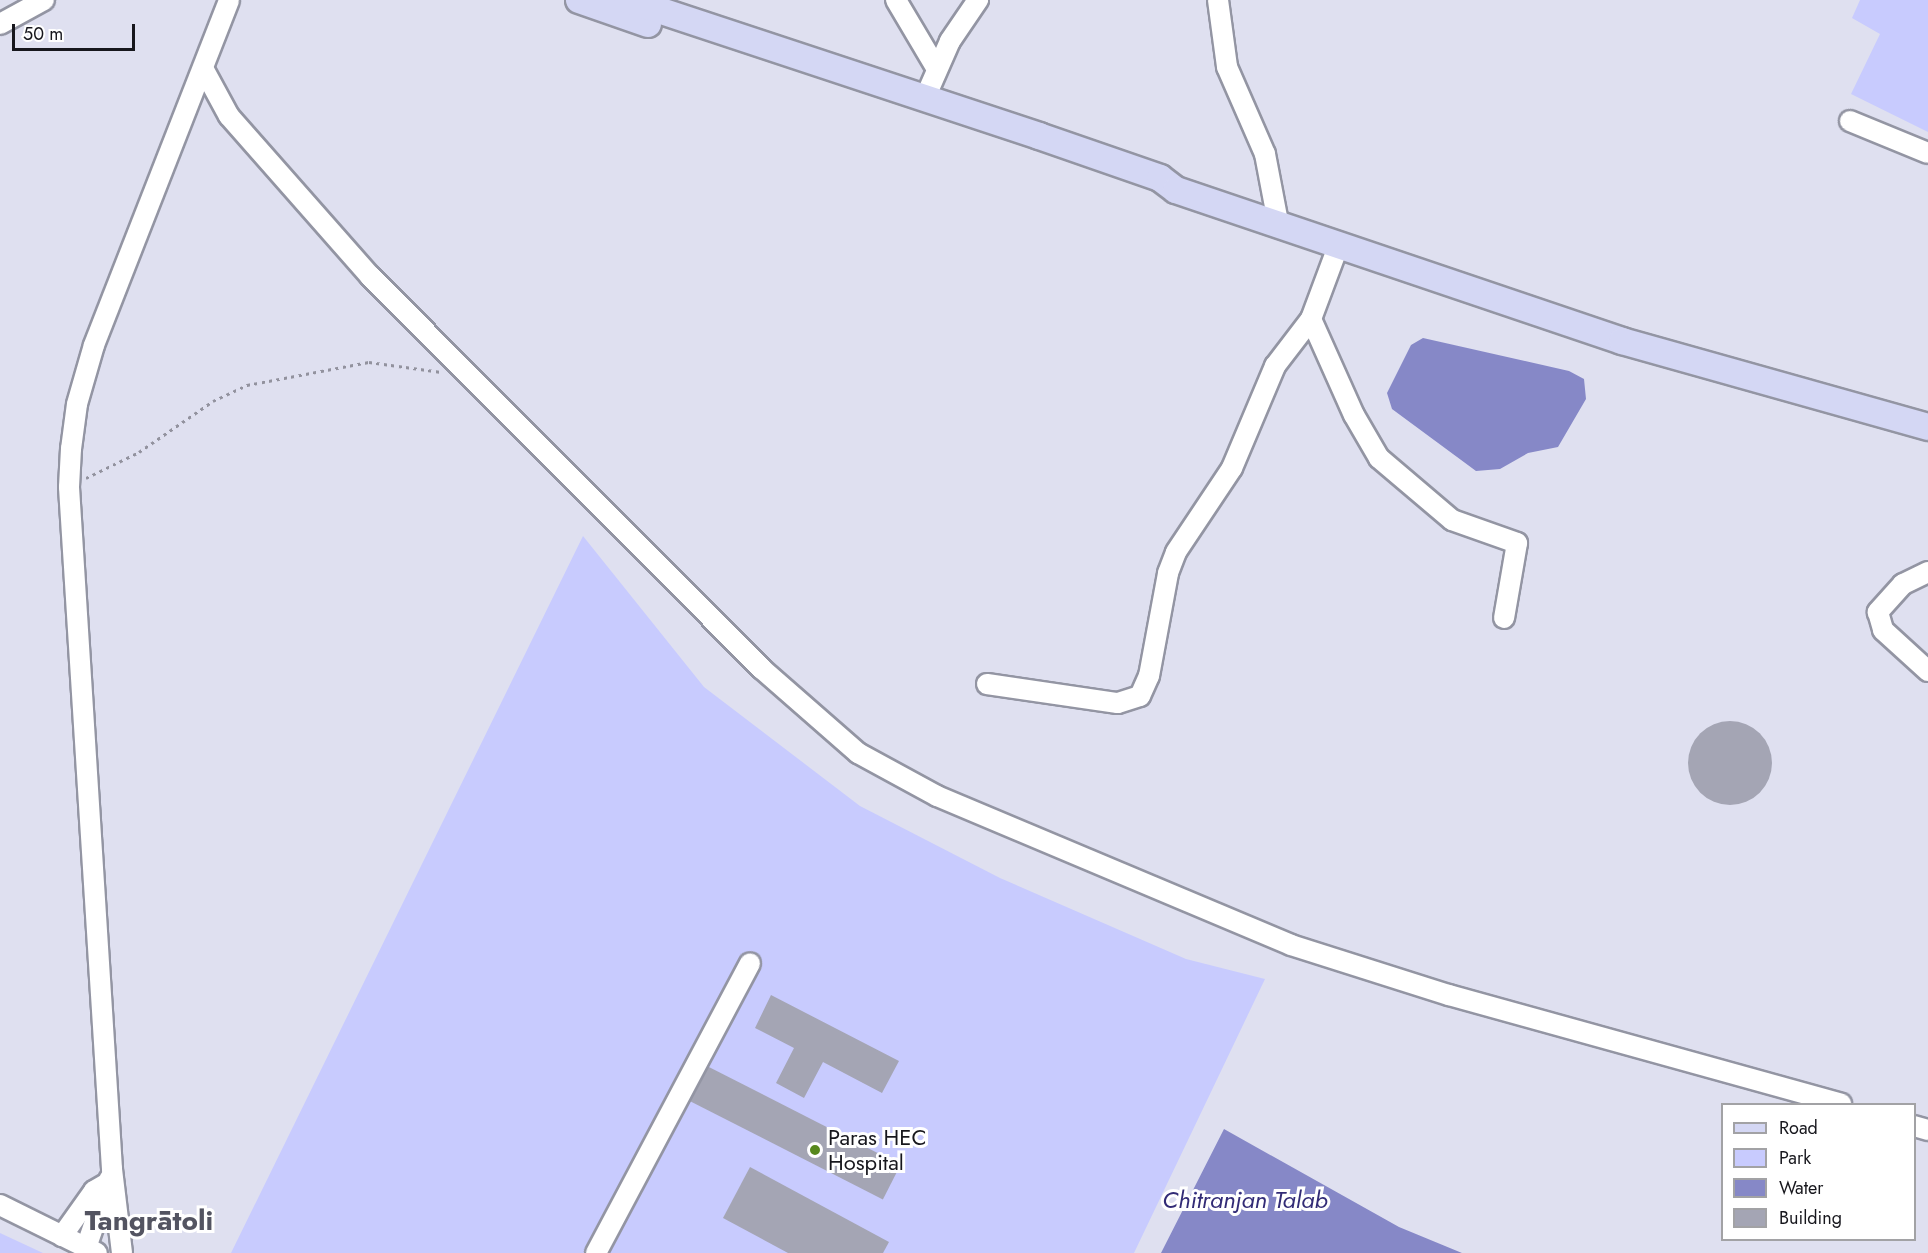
<!DOCTYPE html>
<html>
<head>
<meta charset="utf-8">
<style>
	body { margin:0 }
	#map { position:relative; width:1928px; height:1253px; overflow:hidden; background:#dfe0f0; font-family:Jost,sans-serif }
	div>[style] { position:absolute }
	.green>* { inset:0; background:#c8cbfe }
	.water>* { inset:0; background:#8688c7 }
	.building>* { inset:0; background:#a4a5b4; transform-origin:0 0 }
	.round { border-radius:50% }
	.path>* { height:3px; margin-top:-1.5px; transform-origin:0; background:repeating-linear-gradient(90deg,#92929e 0 3px,transparent 0 7.5px) }
	.roads { filter:drop-shadow(2px 0 #9395a3) drop-shadow(-2px 0 #9395a3) drop-shadow(0 2px #9395a3) drop-shadow(0 -2px #9395a3) }
	.minor>* { height:20px; margin:-10px; padding:0 10px; transform-origin:10px; border-radius:10px; background:#fff }
	.major>* { height:26px; margin:-13px; padding:0 13px; transform-origin:13px; border-radius:13px; background:#d4d7f4 }
	.dots>* { width:16px; height:16px; translate:-50% -50%; box-sizing:border-box; border:3px solid #fff; border-radius:50% }
	span { translate:-50% -50%; white-space:nowrap; text-align:center; line-height:1.15; -webkit-text-stroke:6px #fff; paint-order:stroke }
	.poi-label { font-size:22px; color:#17171d }
	.left { translate:0 -50%; text-align:left }
	.water-label { font-size:24px; color:#322b76; font-style:italic }
	.district-label { font-size:28px; color:#535461; font-weight:700 }
	.legend { position:absolute; left:1721px; top:1103px; width:195px; height:138px; box-sizing:border-box; background:#fff; border:2px solid #a2a2a5; margin:0; padding:8px 10px; list-style:none; font-size:18px; color:#17171d }
	.legend li { display:flex; align-items:center; gap:12px; height:30px }
	.legend b { width:30px; border:2px solid #a2a2a5 }
	.scale { position:absolute; left:12px; top:24px; width:123px; height:27px; box-sizing:border-box; border:3px solid #17171d; border-top:0; padding-left:8px; font-size:18px; line-height:21px; white-space:nowrap; color:#17171d; -webkit-text-stroke:4px #fff; paint-order:stroke }
</style>
</head>
<body>
<div id="map">
	<div class="green">
		<div style="clip-path:polygon(1860px 0,1928px 0,1928px 132px,1851px 94px,1880px 34px,1852px 18px)"></div>
		<div style="clip-path:polygon(583px 536px,704px 687px,860px 806px,1000px 878px,1186px 959px,1265px 979px,1134px 1253px,231px 1253px)"></div>
		<div style="clip-path:polygon(0 1233px,43px 1253px,0 1253px)"></div>
	</div>
	<div class="water">
		<div style="clip-path:polygon(1423px 338px,1569px 371px,1584px 379px,1586px 399px,1558px 447px,1528px 453px,1500px 469px,1476px 471px,1392px 409px,1387px 393px,1411px 345px)"></div>
		<div style="clip-path:polygon(1224px 1129px,1399px 1227px,1462px 1253px,1161px 1253px)"></div>
	</div>
	<div class="building">
		<div class="round" style="left:1688px;top:721px;width:84px;height:84px"></div>
		<div style="clip-path:polygon(771px 995px,899px 1061px,882px 1093px,823px 1062px,804px 1098px,776px 1083px,794px 1048px,755px 1028px)"></div>
		<div style="left:701px;top:1063px;width:224px;height:39px;rotate:27deg"></div>
		<div style="clip-path:polygon(750px 1167px,889px 1242px,883px 1253px,788px 1253px,723px 1218px)"></div>
	</div>
	<div class="path">
		<div style="left:86px;top:478px;width:59px;rotate:-26.1deg"></div>
		<div style="left:139px;top:452px;width:90px;rotate:-34.6deg"></div>
		<div style="left:213px;top:401px;width:38px;rotate:-25deg"></div>
		<div style="left:247px;top:385px;width:124px;rotate:-10.7deg"></div>
		<div style="left:369px;top:362px;width:73px;rotate:7.9deg"></div>
	</div>
	<div class="roads">
		<div class="minor">
			<div style="left:896px;top:0;width:80px;rotate:59.3deg"></div>
			<div style="left:1218px;top:0;width:68px;rotate:82.3deg"></div>
			<div style="left:1227px;top:67px;width:95px;rotate:66.4deg"></div>
			<div style="left:1265px;top:154px;width:69px;rotate:79.2deg"></div>
			<div style="left:0;top:24px;width:50px;rotate:-28.6deg"></div>
			<div style="left:204px;top:70px;width:52px;rotate:61.5deg"></div>
			<div style="left:229px;top:116px;width:213px;rotate:48.6deg"></div>
			<div style="left:370px;top:276px;width:555px;rotate:45.07deg"></div>
			<div style="left:762px;top:669px;width:128px;rotate:41.2deg"></div>
			<div style="left:858px;top:753px;width:90px;rotate:28.6deg"></div>
			<div style="left:937px;top:796px;width:384px;rotate:22.8deg"></div>
			<div style="left:1291px;top:945px;width:166px;rotate:17.6deg"></div>
			<div style="left:1449px;top:995px;width:407px;rotate:15.5deg"></div>
			<div style="left:925px;top:98px;width:62px;rotate:-66.3deg"></div>
			<div style="left:950px;top:41px;width:50px;rotate:-55.7deg"></div>
			<div style="left:1850px;top:121px;width:84px;rotate:22.3deg"></div>
			<div style="left:1311px;top:319px;width:105px;rotate:65.9deg"></div>
			<div style="left:1354px;top:415px;width:50px;rotate:59.8deg"></div>
			<div style="left:1379px;top:458px;width:96px;rotate:40.3deg"></div>
			<div style="left:1452px;top:520px;width:69px;rotate:19.5deg"></div>
			<div style="left:1517px;top:543px;width:76px;rotate:99.8deg"></div>
			<div style="left:1928px;top:572px;width:28px;rotate:154deg"></div>
			<div style="left:1903px;top:584px;width:38px;rotate:132deg"></div>
			<div style="left:1878px;top:612px;width:19px;rotate:74deg"></div>
			<div style="left:1883px;top:630px;width:61px;rotate:42.3deg"></div>
			<div style="left:987px;top:684px;width:132px;rotate:8.3deg"></div>
			<div style="left:1118px;top:703px;width:23px;rotate:-18deg"></div>
			<div style="left:1140px;top:696px;width:22px;rotate:-66deg"></div>
			<div style="left:1149px;top:676px;width:105px;rotate:-79.5deg"></div>
			<div style="left:1168px;top:573px;width:22px;rotate:-69deg"></div>
			<div style="left:1176px;top:552px;width:101px;rotate:-56.3deg"></div>
			<div style="left:1232px;top:468px;width:111px;rotate:-67.1deg"></div>
			<div style="left:1275px;top:366px;width:59px;rotate:-52.5deg"></div>
			<div style="left:1311px;top:319px;width:80px;rotate:-69.5deg"></div>
			<div style="left:1914px;top:1126px;width:15px;rotate:16deg"></div>
			<div style="left:0;top:1205px;width:108px;rotate:26.3deg"></div>
			<div style="left:62px;top:1236px;width:55px;rotate:-54.6deg"></div>
			<div style="left:94px;top:1191px;width:16px;rotate:-30deg"></div>
			<div style="left:86px;top:1248px;width:74px;rotate:-71.1deg"></div>
			<div style="left:122px;top:1253px;width:85px;rotate:-96.8deg"></div>
			<div style="left:112px;top:1169px;width:683px;rotate:-93.61deg"></div>
			<div style="left:69px;top:487px;width:38px;rotate:-87deg"></div>
			<div style="left:71px;top:449px;width:45px;rotate:-82.4deg"></div>
			<div style="left:77px;top:404px;width:61px;rotate:-73.9deg"></div>
			<div style="left:94px;top:345px;width:370px;rotate:-68.6deg"></div>
			<div style="left:596px;top:1253px;width:328px;rotate:-62deg"></div>
		</div>
		<div class="major">
			<div style="left:579px;top:0;width:73px;rotate:19.2deg"></div>
			<div style="left:628px;top:0;width:433px;rotate:18.3deg"></div>
			<div style="left:1039px;top:136px;width:128px;rotate:19.1deg"></div>
			<div style="left:1160px;top:178px;width:20px;rotate:37deg"></div>
			<div style="left:1176px;top:190px;width:471px;rotate:18.7deg"></div>
			<div style="left:1622px;top:341px;width:318px;rotate:15.7deg"></div>
		</div>
	</div>
	<div class="dots">
		<div style="left:815px;top:1150px;background:#57881d"></div>
	</div>
	<div class="poi-label">
		<span class="left" style="left:828px;top:1150px">Paras HEC<br>Hospital</span>
	</div>
	<div class="water-label">
		<span style="left:1245px;top:1200px">Chitranjan Talab</span>
	</div>
	<div class="district-label">
		<span style="left:149px;top:1221px">Tangrātoli</span>
	</div>
	<ul class="legend">
	<li><b style="height:8px;background:#d4d7f4"></b>Road</li>
	<li><b style="height:16px;background:#c8cbfe"></b>Park</li>
	<li><b style="height:16px;background:#8688c7"></b>Water</li>
	<li><b style="height:16px;background:#a4a5b4"></b>Building</li>
	</ul>
	<div class="scale">50 m</div>
</div>
</body>
</html>
